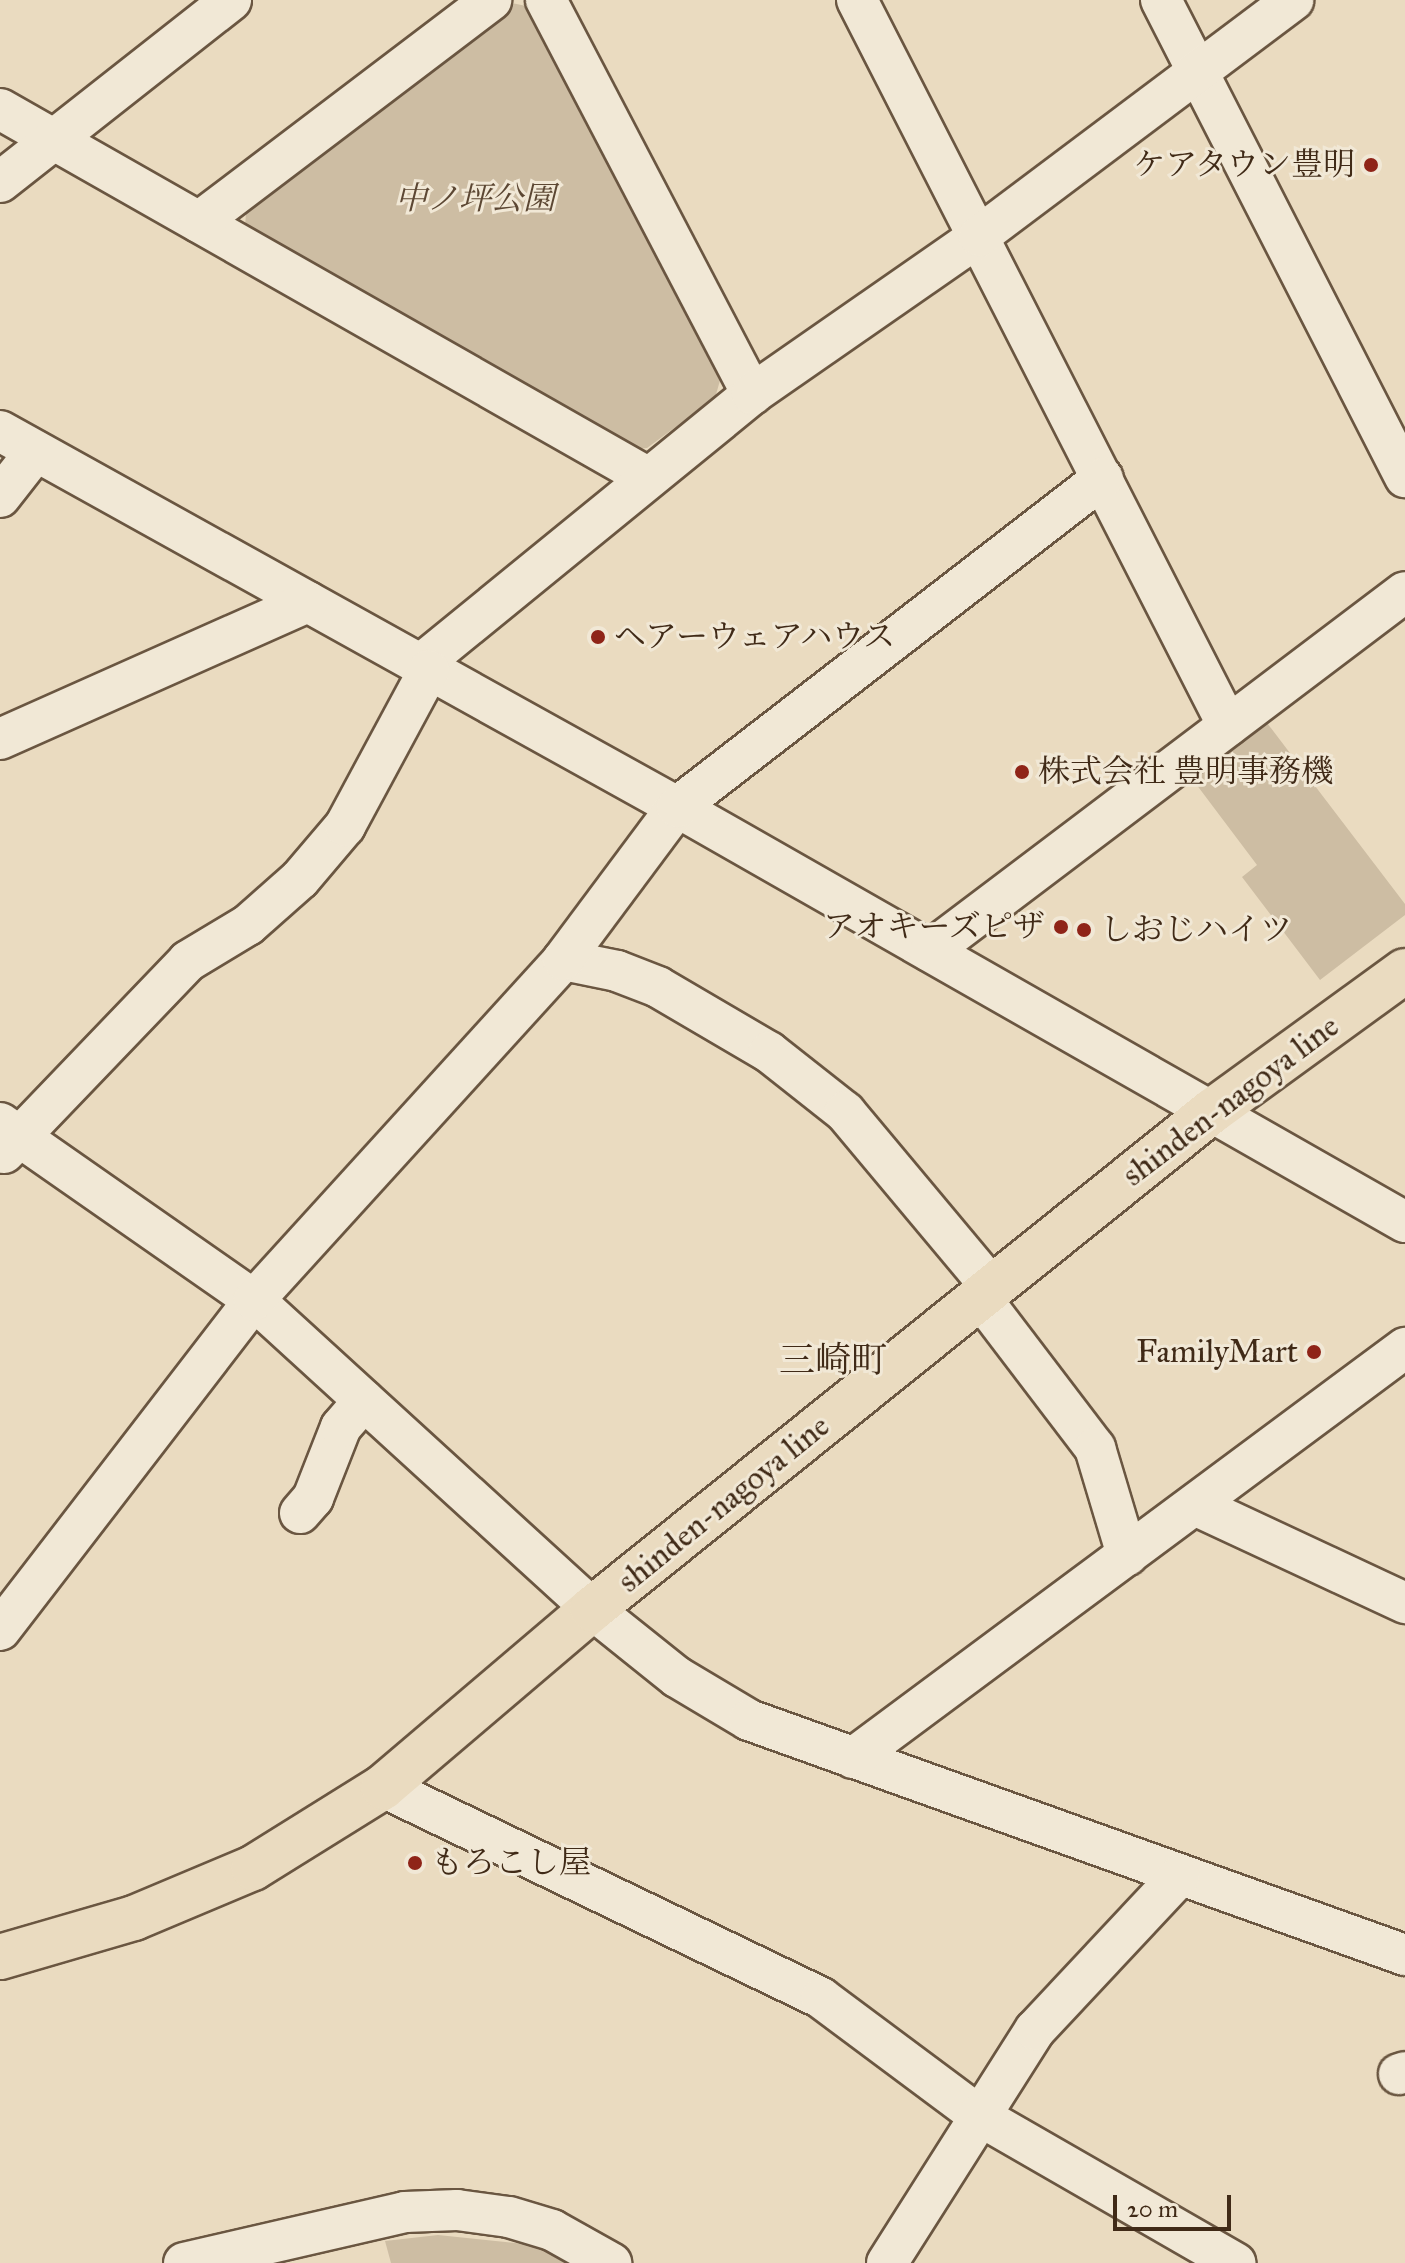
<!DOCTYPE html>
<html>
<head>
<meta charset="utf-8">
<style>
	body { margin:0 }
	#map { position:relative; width:1405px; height:2263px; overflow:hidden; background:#eadbc0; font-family:"IM FELL Great Primer","Noto Serif JP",serif }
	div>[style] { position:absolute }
	.green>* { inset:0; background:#cdbda3 }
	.roads { filter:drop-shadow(2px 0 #6a5641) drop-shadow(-2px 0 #6a5641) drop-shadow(0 2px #6a5641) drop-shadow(0 -2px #6a5641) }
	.minor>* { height:40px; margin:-20px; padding:0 20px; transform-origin:20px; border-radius:20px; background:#f1e8d6 }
	.major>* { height:44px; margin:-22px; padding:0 22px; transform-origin:22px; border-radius:22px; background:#eadbc0 }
	.dots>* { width:22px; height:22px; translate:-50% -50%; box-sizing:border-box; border:4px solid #f1e8d6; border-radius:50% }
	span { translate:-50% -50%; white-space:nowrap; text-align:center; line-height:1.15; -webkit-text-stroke:6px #f1e8d6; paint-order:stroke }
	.poi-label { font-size:32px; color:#402a17 }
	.right { translate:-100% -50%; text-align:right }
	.left { translate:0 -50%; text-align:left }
	.park-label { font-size:32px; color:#5c4733; font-style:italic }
	.street-label { font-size:32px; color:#402a17 }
	.quarter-label { font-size:36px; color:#402a17 }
	.scale { position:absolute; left:1113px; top:2195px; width:118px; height:36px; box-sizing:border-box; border:4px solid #402a17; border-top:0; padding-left:10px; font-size:24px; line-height:28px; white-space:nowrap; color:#402a17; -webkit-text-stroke:6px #f1e8d6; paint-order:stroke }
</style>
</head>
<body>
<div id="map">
	<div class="green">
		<div style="clip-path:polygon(507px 2px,531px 7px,721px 377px,715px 398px,647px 448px,636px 449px,245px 227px,247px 199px)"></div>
		<div style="clip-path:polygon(1264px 719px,1405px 904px,1405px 915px,1320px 980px,1242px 877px,1257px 865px,1190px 776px)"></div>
		<div style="clip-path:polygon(438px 2235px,534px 2245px,569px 2263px,391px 2263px,385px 2241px)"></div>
	</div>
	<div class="roads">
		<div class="minor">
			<div style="left:546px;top:0;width:445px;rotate:62.4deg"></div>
			<div style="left:857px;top:0;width:815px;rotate:62.93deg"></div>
			<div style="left:1161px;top:0;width:536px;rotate:62.91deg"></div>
			<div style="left:0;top:109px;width:744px;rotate:29.63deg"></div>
			<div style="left:0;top:182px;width:294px;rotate:-38.2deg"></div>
			<div style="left:199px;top:222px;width:367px;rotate:-37.2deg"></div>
			<div style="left:0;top:431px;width:774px;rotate:29.05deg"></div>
			<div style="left:677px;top:807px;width:838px;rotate:29.69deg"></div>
			<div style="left:0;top:497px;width:58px;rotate:-52deg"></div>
			<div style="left:420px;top:665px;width:429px;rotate:-39.2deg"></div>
			<div style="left:752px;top:394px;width:277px;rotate:-34.8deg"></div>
			<div style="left:979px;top:236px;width:393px;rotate:-36.9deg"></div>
			<div style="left:0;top:739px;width:337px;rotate:-24deg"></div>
			<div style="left:930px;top:951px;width:595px;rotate:-37.08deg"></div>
			<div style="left:563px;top:960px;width:55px;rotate:11.5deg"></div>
			<div style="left:617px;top:971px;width:44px;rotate:21.3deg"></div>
			<div style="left:658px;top:987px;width:129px;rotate:30.4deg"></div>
			<div style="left:769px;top:1052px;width:97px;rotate:38.3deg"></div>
			<div style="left:845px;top:1112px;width:229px;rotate:50.1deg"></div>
			<div style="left:0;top:1123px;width:310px;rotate:34.9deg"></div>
			<div style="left:254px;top:1300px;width:458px;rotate:42.4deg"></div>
			<div style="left:592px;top:1609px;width:109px;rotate:38.7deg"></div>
			<div style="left:677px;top:1677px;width:84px;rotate:30.8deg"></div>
			<div style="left:749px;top:1720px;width:697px;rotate:19.71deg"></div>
			<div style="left:4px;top:1153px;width:266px;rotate:-46.2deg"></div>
			<div style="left:188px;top:961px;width:70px;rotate:-31deg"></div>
			<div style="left:248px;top:925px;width:69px;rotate:-41.5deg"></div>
			<div style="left:300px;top:879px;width:70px;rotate:-49.7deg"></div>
			<div style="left:345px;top:826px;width:177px;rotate:-61.7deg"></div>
			<div style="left:980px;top:1297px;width:190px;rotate:52.7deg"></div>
			<div style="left:1095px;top:1448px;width:112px;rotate:73.3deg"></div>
			<div style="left:1197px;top:1506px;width:230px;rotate:25deg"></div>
			<div style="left:300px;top:1513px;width:20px;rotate:-49deg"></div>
			<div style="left:313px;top:1498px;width:76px;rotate:-68.5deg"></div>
			<div style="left:341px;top:1427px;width:35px;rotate:-49deg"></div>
			<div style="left:0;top:1630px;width:416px;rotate:-52.4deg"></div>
			<div style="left:254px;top:1300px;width:459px;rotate:-47.7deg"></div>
			<div style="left:563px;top:960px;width:191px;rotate:-53.3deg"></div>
			<div style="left:677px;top:807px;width:538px;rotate:-37.68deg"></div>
			<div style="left:853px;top:1758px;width:688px;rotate:-36.6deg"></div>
			<div style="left:383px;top:1787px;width:486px;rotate:25.7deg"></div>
			<div style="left:821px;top:1998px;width:196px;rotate:36.7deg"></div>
			<div style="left:978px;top:2115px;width:297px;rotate:29.9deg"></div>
			<div style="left:1399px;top:2074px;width:6px;rotate:-18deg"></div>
			<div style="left:184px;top:2263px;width:227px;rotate:-13deg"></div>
			<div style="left:405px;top:2212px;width:52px;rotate:-2.2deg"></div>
			<div style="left:457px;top:2210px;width:52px;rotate:7.7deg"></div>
			<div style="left:509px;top:2217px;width:45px;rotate:16.8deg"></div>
			<div style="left:552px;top:2230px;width:68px;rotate:29.2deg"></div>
			<div style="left:887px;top:2263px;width:276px;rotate:-57.6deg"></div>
			<div style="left:1035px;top:2030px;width:211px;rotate:-46.9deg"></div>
		</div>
		<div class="major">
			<div style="left:0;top:1957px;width:140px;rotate:-16.2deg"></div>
			<div style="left:134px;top:1918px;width:129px;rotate:-22.8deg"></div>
			<div style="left:253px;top:1868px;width:153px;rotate:-31.9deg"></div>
			<div style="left:383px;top:1787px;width:275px;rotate:-40.4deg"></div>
			<div style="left:592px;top:1609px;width:795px;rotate:-38.77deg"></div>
			<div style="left:1212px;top:1111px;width:238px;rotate:-36deg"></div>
		</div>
	</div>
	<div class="dots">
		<div style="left:1371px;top:165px;background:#8f2418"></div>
		<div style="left:598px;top:637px;background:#8f2418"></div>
		<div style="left:1022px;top:772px;background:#8f2418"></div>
		<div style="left:1061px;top:927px;background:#8f2418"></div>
		<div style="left:1084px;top:930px;background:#8f2418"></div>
		<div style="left:1314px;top:1352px;background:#8f2418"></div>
		<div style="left:415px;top:1863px;background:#8f2418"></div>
	</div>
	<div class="poi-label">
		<span class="right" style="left:1355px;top:165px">ケアタウン豊明</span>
		<span class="left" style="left:614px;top:637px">ヘアーウェアハウス</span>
		<span class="left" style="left:1038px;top:772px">株式会社 豊明事務機</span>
		<span class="right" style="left:1045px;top:927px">アオキーズピザ</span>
		<span class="left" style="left:1100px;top:930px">しおじハイツ</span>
		<span class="right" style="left:1298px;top:1352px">FamilyMart</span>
		<span class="left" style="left:431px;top:1863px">もろこし屋</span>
	</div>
	<div class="park-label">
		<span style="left:475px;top:199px">中ノ坪公園</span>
	</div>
	<div class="street-label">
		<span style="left:1231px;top:1101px;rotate:-37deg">shinden-nagoya line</span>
		<span style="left:724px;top:1504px;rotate:-39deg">shinden-nagoya line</span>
	</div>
	<div class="quarter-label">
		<span style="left:833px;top:1361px">三崎町</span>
	</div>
	<div class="scale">20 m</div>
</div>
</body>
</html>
